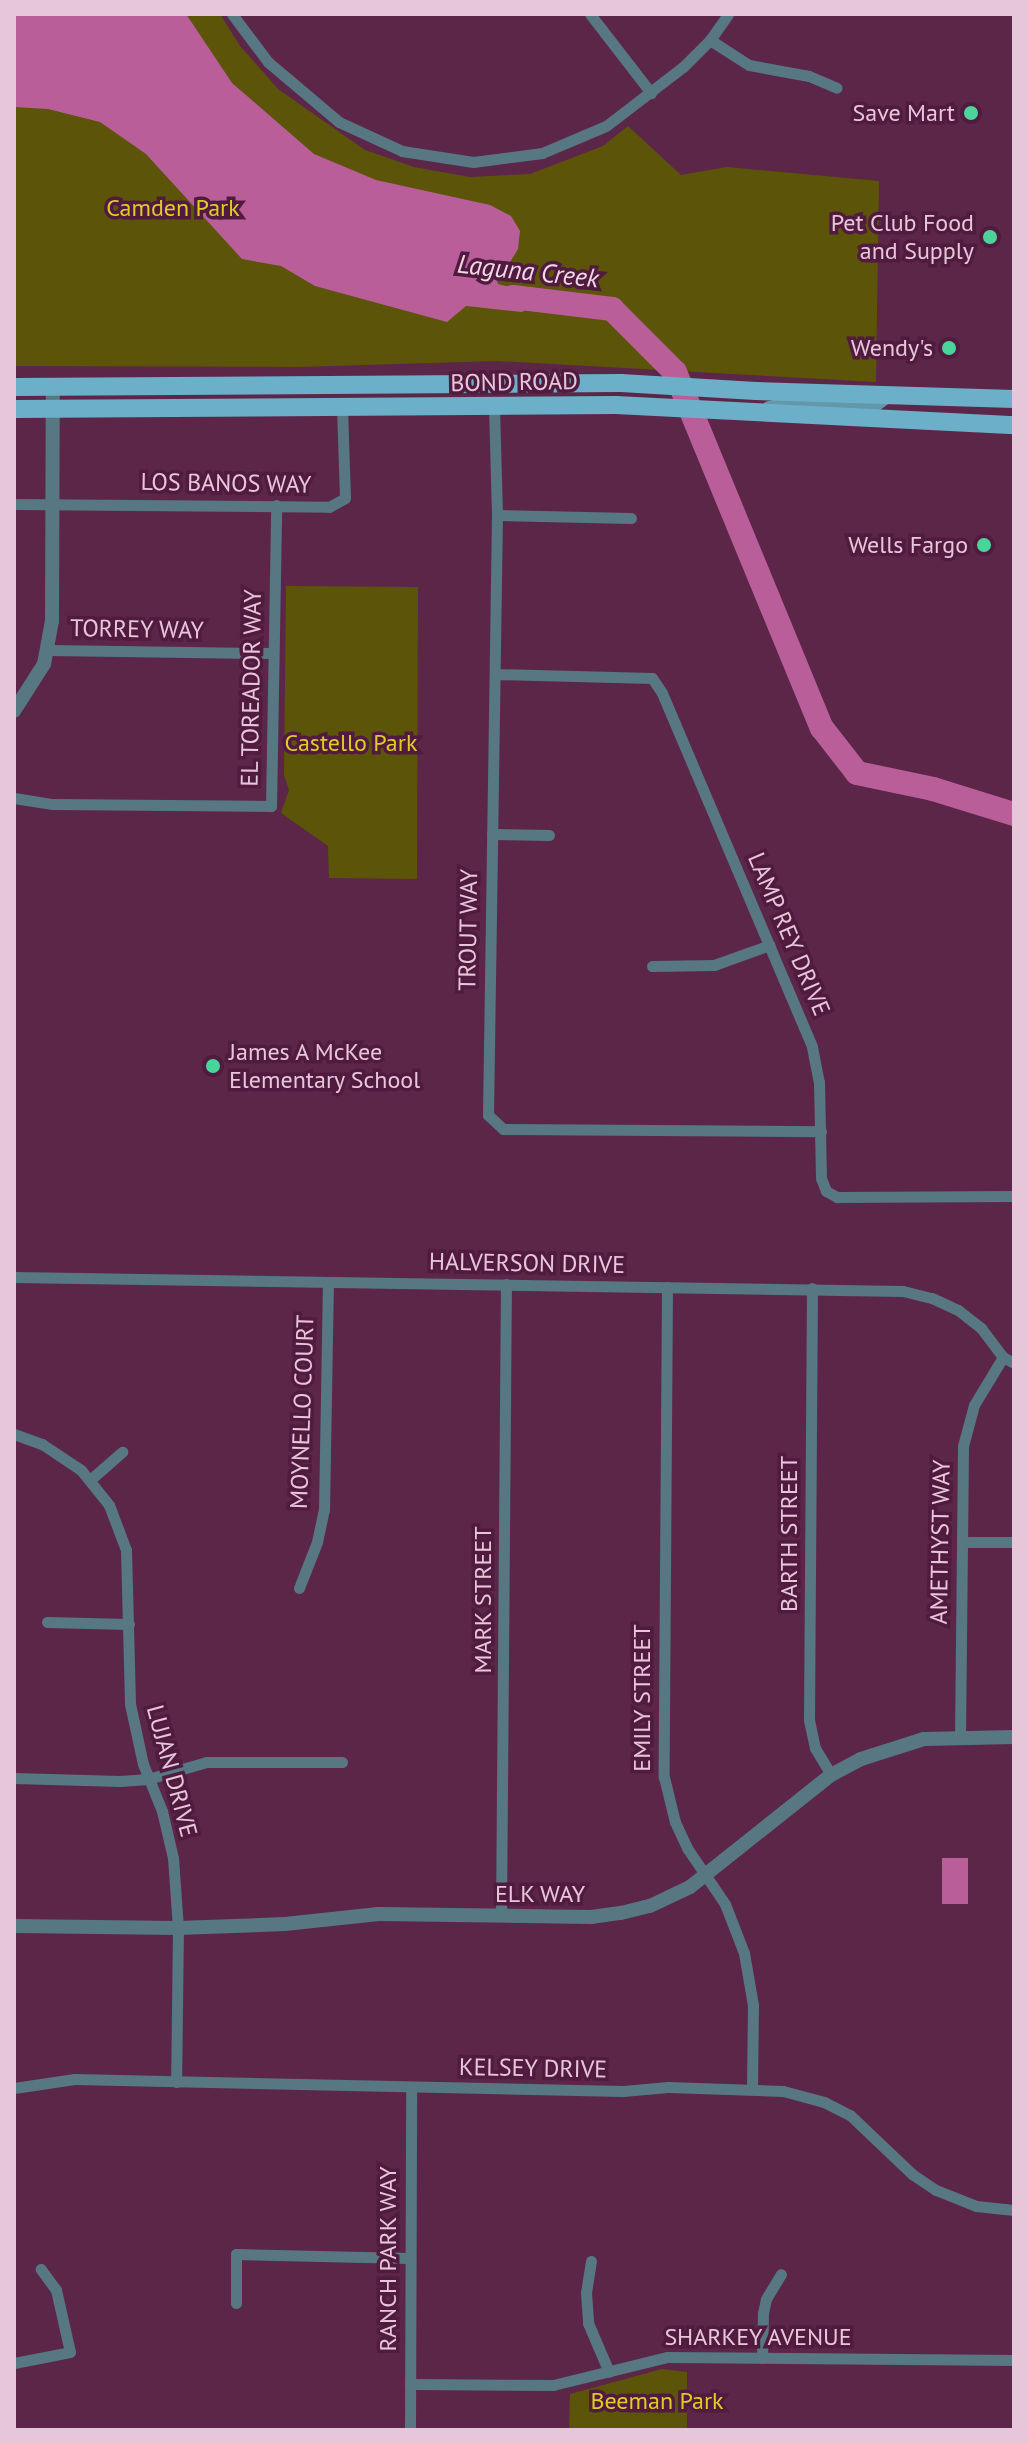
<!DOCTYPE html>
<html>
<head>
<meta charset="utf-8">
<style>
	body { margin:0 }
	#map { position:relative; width:1028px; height:2444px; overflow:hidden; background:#5c2649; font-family:"PT Sans",sans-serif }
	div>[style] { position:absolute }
	.green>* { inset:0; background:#5c5409 }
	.water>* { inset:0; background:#ba5e9a; transform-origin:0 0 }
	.river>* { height:24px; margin:-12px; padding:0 12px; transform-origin:12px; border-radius:12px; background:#ba5e9a }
	.minor>* { height:11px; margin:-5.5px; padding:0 5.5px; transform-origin:5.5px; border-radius:5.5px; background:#577783 }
	.tertiary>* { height:14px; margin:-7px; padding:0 7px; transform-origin:7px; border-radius:7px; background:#577783 }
	.secondary>* { height:16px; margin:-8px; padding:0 8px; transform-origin:8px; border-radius:8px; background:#6397aa }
	.primary>* { height:18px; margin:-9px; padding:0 9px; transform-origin:9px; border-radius:9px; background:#6bb0c8 }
	.dots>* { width:22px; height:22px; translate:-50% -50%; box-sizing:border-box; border:4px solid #501b3f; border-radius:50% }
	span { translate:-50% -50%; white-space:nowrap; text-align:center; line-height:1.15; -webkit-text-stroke:7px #501b3f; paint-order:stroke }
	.poi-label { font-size:24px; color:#e8c6da }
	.right { translate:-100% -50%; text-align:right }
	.left { translate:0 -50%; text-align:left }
	.park-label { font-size:24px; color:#dfcd22 }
	.street-label { font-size:24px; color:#e8c6da }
	.water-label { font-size:26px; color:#f2d8e7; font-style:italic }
	.frame { position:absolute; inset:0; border:16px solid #e8c6da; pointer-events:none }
</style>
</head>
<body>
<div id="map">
	<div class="green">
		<div style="clip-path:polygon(14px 14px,220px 14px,240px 46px,278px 89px,365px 150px,414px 167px,470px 177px,530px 174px,603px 146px,628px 126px,681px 175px,727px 167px,879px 181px,876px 382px,497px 361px,298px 367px,14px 366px)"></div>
		<div style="clip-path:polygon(286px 586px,418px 587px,417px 879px,329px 878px,328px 846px,281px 813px,289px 790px,284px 775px)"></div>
		<div style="clip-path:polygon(662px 2369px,687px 2372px,687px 2430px,569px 2430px,570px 2394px)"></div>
	</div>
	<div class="water">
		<div style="clip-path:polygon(14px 14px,186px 14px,232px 83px,314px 154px,376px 180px,490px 205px,511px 216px,520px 231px,518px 249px,509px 264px,495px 274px,498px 284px,527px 291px,542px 300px,522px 312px,466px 306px,447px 322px,315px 286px,281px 266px,242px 259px,146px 154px,100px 122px,48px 109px,14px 107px)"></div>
		<div style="left:942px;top:1858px;width:26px;height:46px"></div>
	</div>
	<div class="river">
		<div style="left:513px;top:297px;width:100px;rotate:6.9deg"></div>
		<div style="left:612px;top:309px;width:89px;rotate:45deg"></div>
		<div style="left:675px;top:372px;width:385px;rotate:67.6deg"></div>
		<div style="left:822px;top:728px;width:57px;rotate:52.1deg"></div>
		<div style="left:857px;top:773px;width:78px;rotate:11.9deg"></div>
		<div style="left:933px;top:789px;width:85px;rotate:17.2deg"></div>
	</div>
	<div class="minor">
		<div style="left:232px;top:14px;width:60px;rotate:53.1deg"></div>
		<div style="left:268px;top:62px;width:93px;rotate:40.2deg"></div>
		<div style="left:339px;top:122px;width:69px;rotate:24.7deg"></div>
		<div style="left:402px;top:151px;width:72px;rotate:8.8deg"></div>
		<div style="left:473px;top:162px;width:70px;rotate:-7.4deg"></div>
		<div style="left:542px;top:153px;width:69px;rotate:-22.9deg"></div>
		<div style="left:606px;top:126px;width:97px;rotate:-37.5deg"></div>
		<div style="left:683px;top:67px;width:38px;rotate:-45deg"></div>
		<div style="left:710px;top:40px;width:32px;rotate:-55deg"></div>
		<div style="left:590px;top:14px;width:100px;rotate:52.3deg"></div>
		<div style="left:710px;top:40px;width:46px;rotate:32.7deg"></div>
		<div style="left:749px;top:65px;width:61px;rotate:10.4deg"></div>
		<div style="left:809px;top:76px;width:30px;rotate:23deg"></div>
		<div style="left:494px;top:407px;width:108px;rotate:88.4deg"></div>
		<div style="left:497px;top:515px;width:600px;rotate:90.86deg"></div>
		<div style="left:488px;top:1115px;width:21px;rotate:43deg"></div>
		<div style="left:503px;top:1129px;width:318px;rotate:0.4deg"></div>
		<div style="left:14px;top:504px;width:315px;rotate:0.5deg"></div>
		<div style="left:329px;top:507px;width:18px;rotate:-29deg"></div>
		<div style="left:345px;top:498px;width:90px;rotate:-91.9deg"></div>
		<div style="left:497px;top:515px;width:134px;rotate:1.3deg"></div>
		<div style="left:49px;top:650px;width:223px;rotate:0.8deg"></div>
		<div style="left:495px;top:674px;width:157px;rotate:1.5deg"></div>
		<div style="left:652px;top:678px;width:18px;rotate:56deg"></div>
		<div style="left:662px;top:693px;width:384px;rotate:67deg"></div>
		<div style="left:812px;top:1047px;width:36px;rotate:79deg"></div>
		<div style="left:819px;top:1082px;width:96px;rotate:88.8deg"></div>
		<div style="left:821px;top:1178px;width:14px;rotate:69deg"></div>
		<div style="left:826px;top:1191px;width:13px;rotate:29deg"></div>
		<div style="left:837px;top:1197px;width:177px;rotate:-0.3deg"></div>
		<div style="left:14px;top:798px;width:39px;rotate:9deg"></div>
		<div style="left:53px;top:804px;width:218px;rotate:0.5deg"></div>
		<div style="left:271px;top:806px;width:301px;rotate:-89deg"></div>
		<div style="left:492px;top:834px;width:57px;rotate:1deg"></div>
		<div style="left:652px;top:966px;width:62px;rotate:-0.9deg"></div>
		<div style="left:714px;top:965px;width:59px;rotate:-19.7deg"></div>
		<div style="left:14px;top:1277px;width:889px;rotate:0.9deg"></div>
		<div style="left:903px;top:1291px;width:30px;rotate:14deg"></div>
		<div style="left:932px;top:1298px;width:29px;rotate:25deg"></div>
		<div style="left:958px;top:1310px;width:29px;rotate:38deg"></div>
		<div style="left:981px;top:1328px;width:36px;rotate:53deg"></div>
		<div style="left:1003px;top:1357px;width:13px;rotate:29deg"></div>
		<div style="left:667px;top:1287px;width:490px;rotate:90.4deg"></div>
		<div style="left:664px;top:1777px;width:46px;rotate:76.3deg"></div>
		<div style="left:675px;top:1822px;width:29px;rotate:65deg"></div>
		<div style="left:687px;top:1848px;width:68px;rotate:55.8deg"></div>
		<div style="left:725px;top:1904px;width:53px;rotate:68.8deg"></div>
		<div style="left:744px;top:1953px;width:53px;rotate:80.2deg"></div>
		<div style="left:753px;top:2005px;width:84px;rotate:90.7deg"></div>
		<div style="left:812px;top:1288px;width:432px;rotate:90.4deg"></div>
		<div style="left:809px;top:1720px;width:29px;rotate:78deg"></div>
		<div style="left:815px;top:1748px;width:31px;rotate:59deg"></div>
		<div style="left:14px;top:1434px;width:30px;rotate:20deg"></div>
		<div style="left:42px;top:1444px;width:47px;rotate:33.7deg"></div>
		<div style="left:81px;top:1470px;width:45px;rotate:51.3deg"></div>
		<div style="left:109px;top:1505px;width:48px;rotate:69.3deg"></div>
		<div style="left:126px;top:1550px;width:154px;rotate:88.5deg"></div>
		<div style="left:130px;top:1704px;width:61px;rotate:77.8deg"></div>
		<div style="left:143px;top:1764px;width:51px;rotate:68deg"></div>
		<div style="left:162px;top:1811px;width:48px;rotate:76.8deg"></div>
		<div style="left:173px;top:1858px;width:70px;rotate:85.9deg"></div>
		<div style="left:178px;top:1928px;width:154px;rotate:90.7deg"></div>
		<div style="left:90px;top:1480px;width:43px;rotate:-41.2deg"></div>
		<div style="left:962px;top:1542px;width:52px"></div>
		<div style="left:299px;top:1588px;width:49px;rotate:-68.6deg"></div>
		<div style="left:317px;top:1542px;width:33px;rotate:-78deg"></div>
		<div style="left:324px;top:1510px;width:228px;rotate:-89deg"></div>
		<div style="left:47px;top:1622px;width:82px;rotate:1.4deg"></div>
		<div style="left:960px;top:1737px;width:291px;rotate:-89.4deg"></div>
		<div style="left:963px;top:1446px;width:42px;rotate:-75deg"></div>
		<div style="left:974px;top:1405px;width:56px;rotate:-58.9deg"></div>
		<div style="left:14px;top:1778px;width:106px;rotate:1.6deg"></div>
		<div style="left:120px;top:1781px;width:28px;rotate:-4deg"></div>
		<div style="left:148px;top:1779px;width:60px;rotate:-16.3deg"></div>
		<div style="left:206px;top:1762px;width:136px"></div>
		<div style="left:501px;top:1916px;width:632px;rotate:-89.55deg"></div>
		<div style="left:14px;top:2088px;width:61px;rotate:-8.5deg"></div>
		<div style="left:74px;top:2079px;width:549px;rotate:1.25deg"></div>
		<div style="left:623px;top:2091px;width:45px;rotate:-5.1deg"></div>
		<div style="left:668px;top:2087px;width:115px;rotate:2deg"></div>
		<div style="left:783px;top:2091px;width:42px;rotate:15deg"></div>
		<div style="left:824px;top:2102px;width:29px;rotate:27deg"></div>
		<div style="left:850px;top:2115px;width:86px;rotate:43.6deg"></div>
		<div style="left:912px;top:2174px;width:29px;rotate:34deg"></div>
		<div style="left:936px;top:2190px;width:43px;rotate:21.8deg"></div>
		<div style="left:976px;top:2206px;width:38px;rotate:6deg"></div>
		<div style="left:591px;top:2261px;width:31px;rotate:99deg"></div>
		<div style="left:586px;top:2292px;width:31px;rotate:86deg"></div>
		<div style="left:588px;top:2323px;width:53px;rotate:66.8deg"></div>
		<div style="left:236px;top:2303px;width:49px;rotate:-90deg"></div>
		<div style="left:236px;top:2254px;width:172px;rotate:1.3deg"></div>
		<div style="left:762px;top:2358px;width:45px;rotate:-88.7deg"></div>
		<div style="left:763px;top:2313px;width:14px;rotate:-78deg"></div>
		<div style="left:766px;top:2299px;width:29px;rotate:-59deg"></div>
		<div style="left:14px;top:2363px;width:57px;rotate:-11.1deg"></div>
		<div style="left:70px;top:2352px;width:64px;rotate:-102.7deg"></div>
		<div style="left:56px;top:2290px;width:26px;rotate:-126deg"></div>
		<div style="left:410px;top:2384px;width:143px;rotate:0.4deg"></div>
		<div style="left:553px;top:2385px;width:117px;rotate:-13.8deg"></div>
		<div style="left:667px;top:2357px;width:347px;rotate:0.5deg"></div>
		<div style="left:410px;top:2430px;width:343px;rotate:-89.8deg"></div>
	</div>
	<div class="tertiary">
		<div style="left:14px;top:711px;width:56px;rotate:-57.4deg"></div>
		<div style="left:44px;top:664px;width:44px;rotate:-79.5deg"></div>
		<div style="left:52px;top:621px;width:234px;rotate:-89.8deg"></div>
		<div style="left:14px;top:1926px;width:164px;rotate:0.7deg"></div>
		<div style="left:178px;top:1928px;width:107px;rotate:-2.1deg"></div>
		<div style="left:285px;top:1924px;width:94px;rotate:-6.1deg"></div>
		<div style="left:378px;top:1914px;width:213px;rotate:0.8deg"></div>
		<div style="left:591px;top:1917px;width:30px;rotate:-8deg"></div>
		<div style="left:621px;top:1913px;width:30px;rotate:-14deg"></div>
		<div style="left:650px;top:1906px;width:44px;rotate:-25.4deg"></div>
		<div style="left:690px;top:1887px;width:180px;rotate:-38.5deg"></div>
		<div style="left:831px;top:1775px;width:34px;rotate:-28deg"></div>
		<div style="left:861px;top:1759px;width:66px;rotate:-17.6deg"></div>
		<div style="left:924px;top:1739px;width:90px;rotate:-1.3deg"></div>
	</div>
	<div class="secondary">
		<div style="left:769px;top:409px;width:29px;rotate:-12deg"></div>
		<div style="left:797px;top:403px;width:79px"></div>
		<div style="left:876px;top:403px;width:14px;rotate:-36deg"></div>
	</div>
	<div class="primary">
		<div style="left:14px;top:387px;width:607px;rotate:-0.38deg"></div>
		<div style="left:621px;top:383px;width:135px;rotate:3.4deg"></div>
		<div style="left:756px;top:391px;width:258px;rotate:1.8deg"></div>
		<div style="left:14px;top:409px;width:602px;rotate:-0.38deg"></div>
		<div style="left:616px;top:405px;width:399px;rotate:2.9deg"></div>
	</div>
	<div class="dots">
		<div style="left:971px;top:113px;background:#4ad49c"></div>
		<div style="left:990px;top:237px;background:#4ad49c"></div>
		<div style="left:949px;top:348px;background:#4ad49c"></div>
		<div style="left:984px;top:545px;background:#4ad49c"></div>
		<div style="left:213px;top:1066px;background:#4ad49c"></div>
	</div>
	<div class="poi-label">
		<span class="right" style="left:955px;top:113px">Save Mart</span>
		<span class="right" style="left:974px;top:237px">Pet Club Food<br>and Supply</span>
		<span class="right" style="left:933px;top:348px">Wendy's</span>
		<span class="right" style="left:968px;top:545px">Wells Fargo</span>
		<span class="left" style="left:229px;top:1066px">James A McKee<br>Elementary School</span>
	</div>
	<div class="park-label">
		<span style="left:173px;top:208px">Camden Park</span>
		<span style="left:351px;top:743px">Castello Park</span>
		<span style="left:657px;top:2401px">Beeman Park</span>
	</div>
	<div class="street-label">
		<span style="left:514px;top:382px;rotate:-1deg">BOND ROAD</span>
		<span style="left:226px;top:483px;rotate:1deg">LOS BANOS WAY</span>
		<span style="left:137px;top:629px;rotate:1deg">TORREY WAY</span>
		<span style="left:251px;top:688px;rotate:-89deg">EL TOREADOR WAY</span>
		<span style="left:468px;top:930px;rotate:-89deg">TROUT WAY</span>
		<span style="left:789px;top:934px;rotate:67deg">LAMP REY DRIVE</span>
		<span style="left:527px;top:1263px;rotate:1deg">HALVERSON DRIVE</span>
		<span style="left:302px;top:1412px;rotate:-88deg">MOYNELLO COURT</span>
		<span style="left:789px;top:1534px;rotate:-90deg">BARTH STREET</span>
		<span style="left:940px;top:1542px;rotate:-89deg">AMETHYST WAY</span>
		<span style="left:483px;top:1600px;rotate:-90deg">MARK STREET</span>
		<span style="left:642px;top:1698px;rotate:-90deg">EMILY STREET</span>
		<span style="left:172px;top:1771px;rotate:75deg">LUJAN DRIVE</span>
		<span style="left:540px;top:1894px">ELK WAY</span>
		<span style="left:533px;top:2068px;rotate:1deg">KELSEY DRIVE</span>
		<span style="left:388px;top:2259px;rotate:-90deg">RANCH PARK WAY</span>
		<span style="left:758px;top:2337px">SHARKEY AVENUE</span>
	</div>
	<div class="water-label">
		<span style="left:528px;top:271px;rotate:6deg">Laguna Creek</span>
	</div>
	<div class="frame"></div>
</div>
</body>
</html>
